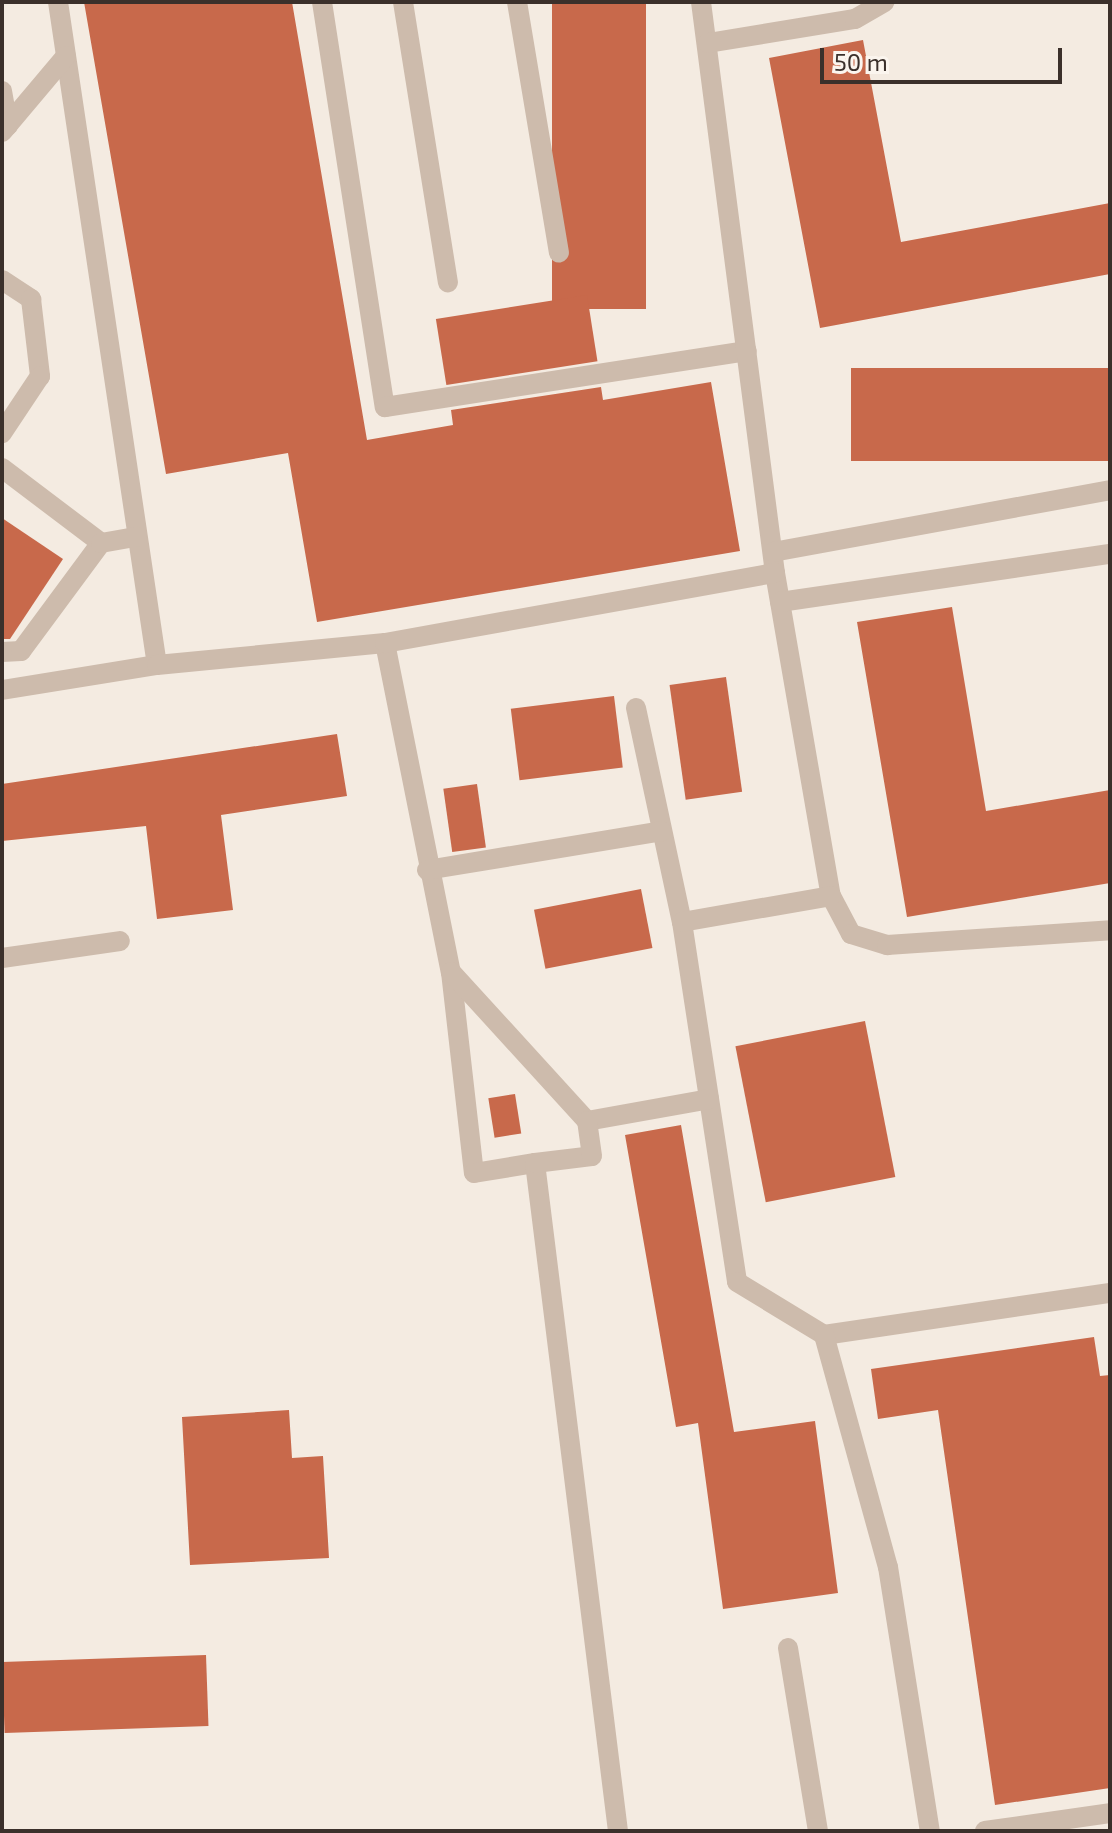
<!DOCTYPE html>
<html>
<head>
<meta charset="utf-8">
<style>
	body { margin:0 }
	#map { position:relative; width:1112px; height:1833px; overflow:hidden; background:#f4ebe1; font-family:"Exo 2",sans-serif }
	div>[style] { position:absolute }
	.building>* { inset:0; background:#c8694b; transform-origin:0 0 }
	.minor>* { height:20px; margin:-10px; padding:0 10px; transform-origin:10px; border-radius:10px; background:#cdbbac }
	span { translate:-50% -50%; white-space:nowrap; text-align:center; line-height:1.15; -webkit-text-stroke:7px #fbf5ee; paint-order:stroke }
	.frame { position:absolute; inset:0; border:4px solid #3b302b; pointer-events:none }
	.scale { position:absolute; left:820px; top:48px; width:242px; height:36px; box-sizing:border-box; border:4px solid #3b302b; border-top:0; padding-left:10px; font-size:24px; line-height:28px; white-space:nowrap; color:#3b302b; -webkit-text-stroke:6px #fbf5ee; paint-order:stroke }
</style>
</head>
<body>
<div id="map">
	<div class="building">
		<div style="clip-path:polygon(84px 2px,292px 2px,367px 440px,453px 425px,451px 410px,601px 387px,603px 400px,711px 382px,740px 551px,317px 622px,288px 453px,166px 474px)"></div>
		<div style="left:552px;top:2px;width:94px;height:307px"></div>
		<div style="clip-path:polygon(863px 40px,901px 242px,1110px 203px,1110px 274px,820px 328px,769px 58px)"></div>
		<div style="left:587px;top:295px;width:67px;height:153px;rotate:81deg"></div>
		<div style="left:1110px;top:368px;width:93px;height:259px;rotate:90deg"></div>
		<div style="clip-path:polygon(2px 518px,63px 559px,10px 639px,2px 639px)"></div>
		<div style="clip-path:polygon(952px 607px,986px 811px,1110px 790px,1110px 883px,907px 917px,857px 622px)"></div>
		<div style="left:726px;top:677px;width:116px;height:57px;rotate:82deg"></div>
		<div style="left:614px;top:696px;width:72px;height:104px;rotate:83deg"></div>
		<div style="clip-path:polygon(337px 734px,347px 796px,221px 815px,233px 910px,157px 919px,146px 826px,2px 841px,2px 784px)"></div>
		<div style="left:477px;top:784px;width:64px;height:34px;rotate:82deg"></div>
		<div style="left:641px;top:889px;width:60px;height:109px;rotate:79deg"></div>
		<div style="left:865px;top:1021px;width:159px;height:132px;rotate:79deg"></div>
		<div style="left:515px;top:1094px;width:40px;height:27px;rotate:81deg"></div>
		<div style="clip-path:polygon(681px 1125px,734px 1432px,815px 1421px,838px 1593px,723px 1609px,698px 1423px,676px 1427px,625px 1135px)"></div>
		<div style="clip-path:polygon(1094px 1337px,1100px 1376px,1110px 1375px,1110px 1788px,995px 1805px,938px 1410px,878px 1419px,871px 1369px)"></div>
		<div style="clip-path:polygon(289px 1410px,292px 1458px,323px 1456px,329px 1558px,190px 1565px,182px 1417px)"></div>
		<div style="left:206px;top:1655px;width:71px;height:204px;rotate:88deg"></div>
	</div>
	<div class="minor">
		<div style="left:58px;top:2px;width:670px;rotate:81.51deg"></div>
		<div style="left:322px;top:2px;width:410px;rotate:81.2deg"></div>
		<div style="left:385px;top:407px;width:366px;rotate:-8.8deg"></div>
		<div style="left:403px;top:2px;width:284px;rotate:80.9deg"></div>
		<div style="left:517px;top:2px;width:254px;rotate:80.5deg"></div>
		<div style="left:701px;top:2px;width:576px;rotate:82.62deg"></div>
		<div style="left:775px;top:573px;width:328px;rotate:80.2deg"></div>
		<div style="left:831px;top:896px;width:43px;rotate:62.2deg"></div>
		<div style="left:851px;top:934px;width:38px;rotate:17deg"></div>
		<div style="left:887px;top:945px;width:224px;rotate:-3.8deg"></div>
		<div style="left:708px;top:43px;width:149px;rotate:-9.3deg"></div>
		<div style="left:855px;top:19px;width:34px;rotate:-30deg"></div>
		<div style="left:2px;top:91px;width:35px;rotate:80deg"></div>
		<div style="left:2px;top:132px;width:99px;rotate:-49.9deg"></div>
		<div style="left:2px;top:280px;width:35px;rotate:33deg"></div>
		<div style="left:31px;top:299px;width:78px;rotate:83.3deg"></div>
		<div style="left:40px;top:376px;width:69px;rotate:123.7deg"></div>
		<div style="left:2px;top:468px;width:124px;rotate:37.1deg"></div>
		<div style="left:773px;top:552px;width:343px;rotate:-10.4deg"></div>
		<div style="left:780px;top:602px;width:333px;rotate:-8.3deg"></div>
		<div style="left:385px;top:643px;width:336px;rotate:78.7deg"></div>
		<div style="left:451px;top:972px;width:202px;rotate:83.5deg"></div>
		<div style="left:474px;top:1173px;width:62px;rotate:-9.3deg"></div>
		<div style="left:535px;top:1163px;width:673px;rotate:82.92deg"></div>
		<div style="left:2px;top:652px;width:19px;rotate:-3deg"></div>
		<div style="left:21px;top:651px;width:134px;rotate:-53.5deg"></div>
		<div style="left:101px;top:543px;width:36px;rotate:-10deg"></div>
		<div style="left:2px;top:690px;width:157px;rotate:-9.2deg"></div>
		<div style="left:157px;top:665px;width:229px;rotate:-5.5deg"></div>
		<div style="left:385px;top:643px;width:396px;rotate:-10.2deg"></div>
		<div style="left:636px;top:708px;width:219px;rotate:77.9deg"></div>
		<div style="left:682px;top:922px;width:364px;rotate:81.3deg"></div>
		<div style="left:737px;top:1282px;width:102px;rotate:31.3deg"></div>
		<div style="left:824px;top:1335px;width:289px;rotate:-8.4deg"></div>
		<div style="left:427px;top:870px;width:238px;rotate:-9.4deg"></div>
		<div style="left:682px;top:922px;width:151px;rotate:-9.9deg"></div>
		<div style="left:2px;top:958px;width:119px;rotate:-8.2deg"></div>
		<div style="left:451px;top:972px;width:202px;rotate:47.6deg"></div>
		<div style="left:587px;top:1121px;width:124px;rotate:-10.2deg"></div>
		<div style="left:535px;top:1163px;width:57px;rotate:-7deg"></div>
		<div style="left:592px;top:1156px;width:35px;rotate:-98deg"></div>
		<div style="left:824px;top:1335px;width:241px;rotate:74.6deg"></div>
		<div style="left:888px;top:1567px;width:267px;rotate:81deg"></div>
		<div style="left:788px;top:1648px;width:185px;rotate:80.7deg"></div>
		<div style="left:985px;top:1831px;width:126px;rotate:-8.2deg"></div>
	</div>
	<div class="frame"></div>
	<div class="scale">50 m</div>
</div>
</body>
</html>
